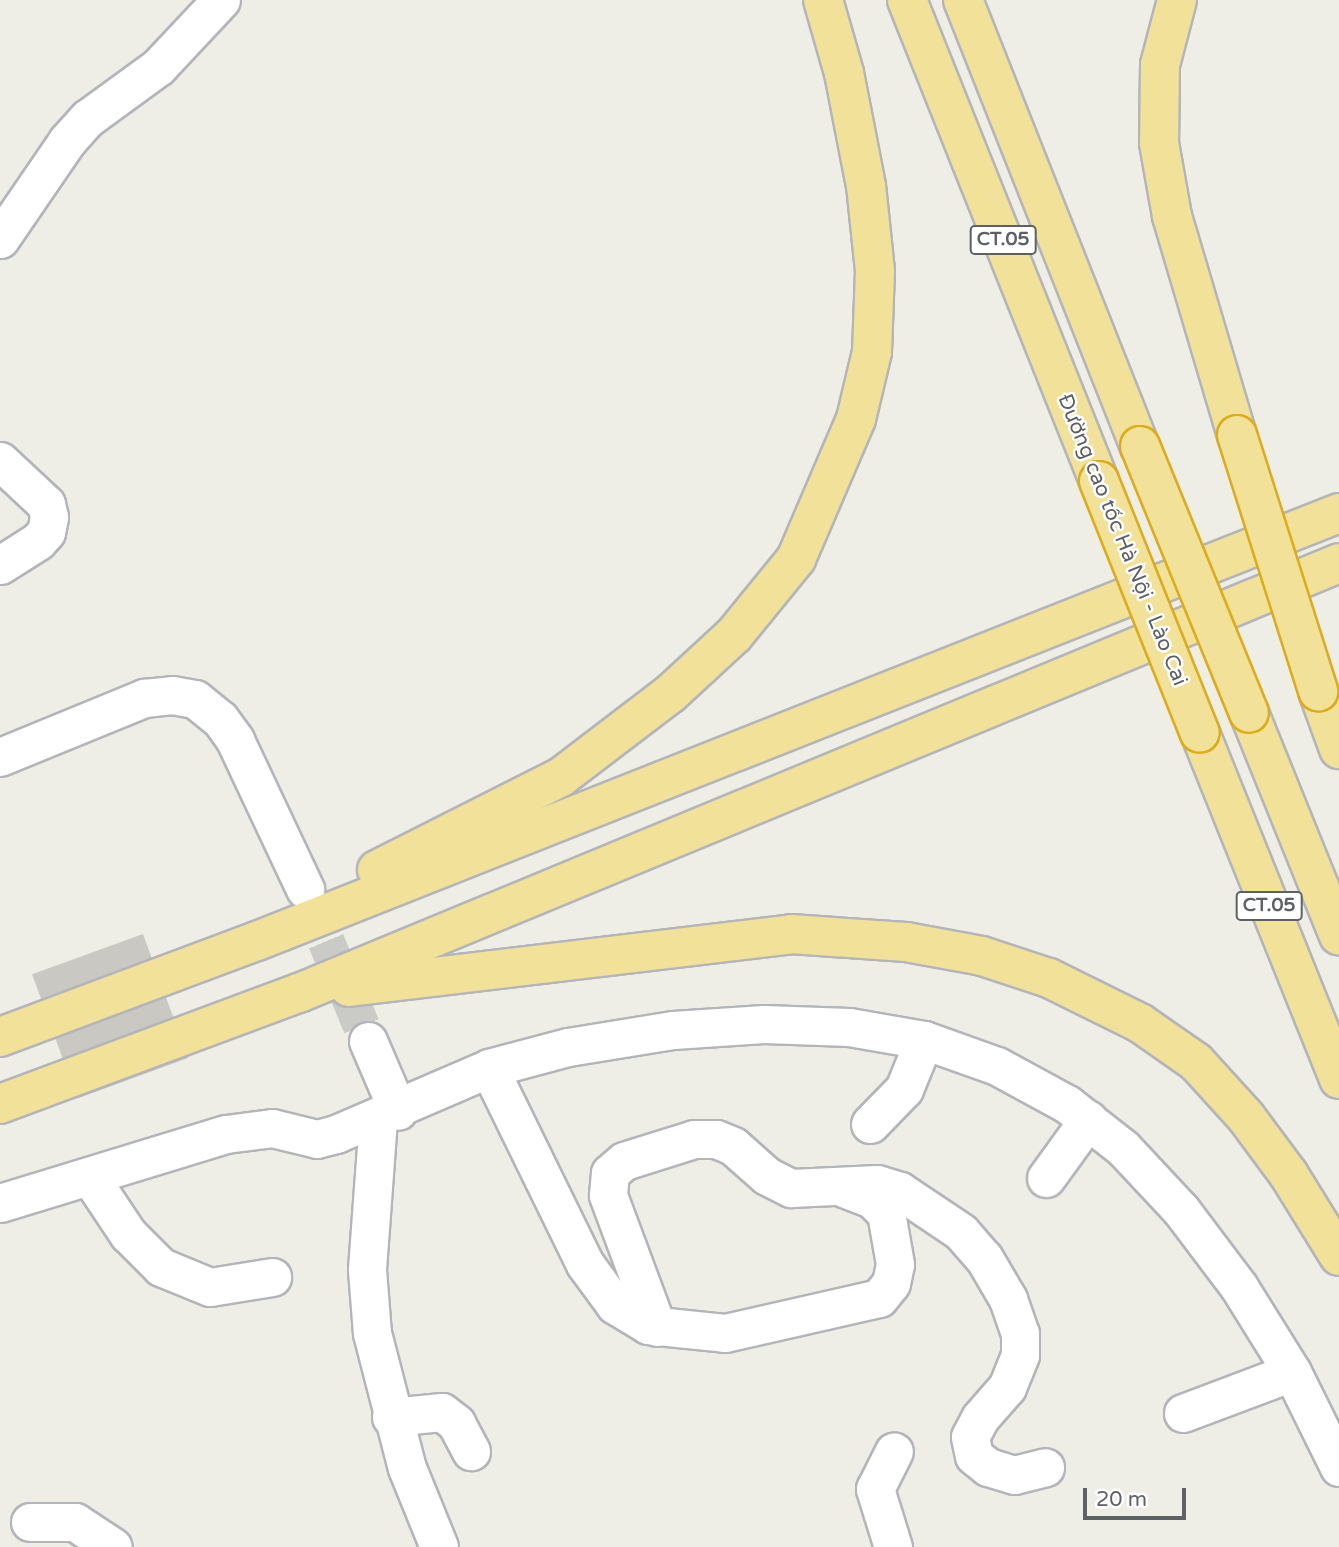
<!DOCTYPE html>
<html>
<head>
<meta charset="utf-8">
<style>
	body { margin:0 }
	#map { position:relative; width:1339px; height:1547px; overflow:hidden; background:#eeede6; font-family:"Varela Round",sans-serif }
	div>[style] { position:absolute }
	.building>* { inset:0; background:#cac8c2; transform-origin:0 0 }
	.minor-tunnel>* { height:37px; margin-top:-18.5px; transform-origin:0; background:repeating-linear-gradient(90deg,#cacac6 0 37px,transparent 0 55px) }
	.roads { filter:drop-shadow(2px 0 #b3b5b9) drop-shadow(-2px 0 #b3b5b9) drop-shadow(0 2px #b3b5b9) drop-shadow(0 -2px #b3b5b9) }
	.minor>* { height:37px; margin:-18.5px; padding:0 18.5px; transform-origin:18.5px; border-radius:18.5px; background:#fff }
	.highway>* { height:38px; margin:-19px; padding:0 19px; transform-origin:19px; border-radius:19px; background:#f2e199 }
	.bridges { filter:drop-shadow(2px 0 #ddac17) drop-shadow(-2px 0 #ddac17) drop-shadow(0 2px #ddac17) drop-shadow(0 -2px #ddac17) }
	.highway-bridge>* { height:38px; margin:-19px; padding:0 19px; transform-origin:19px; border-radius:19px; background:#f2e199 }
	span { translate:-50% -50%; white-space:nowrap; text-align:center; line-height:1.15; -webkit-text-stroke:5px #fff; paint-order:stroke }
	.shield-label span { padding:2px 5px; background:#fff; border:2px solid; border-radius:5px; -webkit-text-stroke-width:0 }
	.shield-label { font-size:19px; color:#5d6065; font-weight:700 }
	.street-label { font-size:21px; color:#5d6065 }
	.scale { position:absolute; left:1083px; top:1488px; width:103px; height:32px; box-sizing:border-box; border:4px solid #5d6065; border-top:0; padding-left:9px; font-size:21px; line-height:24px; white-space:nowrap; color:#5d6065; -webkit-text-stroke:5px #fff; paint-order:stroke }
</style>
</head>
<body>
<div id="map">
	<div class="building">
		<div style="left:143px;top:934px;width:132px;height:118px;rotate:70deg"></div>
	</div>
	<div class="minor-tunnel">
		<div style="left:305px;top:890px;width:164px;rotate:67.4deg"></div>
	</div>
	<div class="roads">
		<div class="minor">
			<div style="left:0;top:239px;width:119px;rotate:-55.6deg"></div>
			<div style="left:67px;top:141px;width:31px;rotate:-48deg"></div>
			<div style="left:88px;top:118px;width:87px;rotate:-36.1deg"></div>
			<div style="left:158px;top:67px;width:92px;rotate:-46.8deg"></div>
			<div style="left:0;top:461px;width:63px;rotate:43.1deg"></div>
			<div style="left:46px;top:504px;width:13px;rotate:77deg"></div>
			<div style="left:49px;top:517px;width:15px;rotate:101deg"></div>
			<div style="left:46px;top:532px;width:12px;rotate:132deg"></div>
			<div style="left:38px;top:541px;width:45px;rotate:147.7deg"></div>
			<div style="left:0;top:757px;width:156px;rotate:-22.3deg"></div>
			<div style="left:144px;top:698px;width:28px;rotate:-6deg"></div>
			<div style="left:172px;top:695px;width:23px;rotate:10deg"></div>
			<div style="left:195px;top:699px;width:32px;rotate:39deg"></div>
			<div style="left:220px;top:719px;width:26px;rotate:54deg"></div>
			<div style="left:235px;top:740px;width:165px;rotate:64.8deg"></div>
			<div style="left:368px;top:1041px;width:76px;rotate:66.8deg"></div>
			<div style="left:489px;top:1068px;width:218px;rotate:63.9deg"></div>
			<div style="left:585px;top:1264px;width:51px;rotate:53.8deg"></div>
			<div style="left:615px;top:1305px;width:39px;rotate:31deg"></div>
			<div style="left:648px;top:1325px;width:77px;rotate:5.9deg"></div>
			<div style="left:725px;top:1333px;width:158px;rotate:-12.8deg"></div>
			<div style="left:879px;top:1298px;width:19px;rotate:-51deg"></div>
			<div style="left:891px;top:1283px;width:19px;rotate:-78deg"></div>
			<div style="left:895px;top:1264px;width:52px;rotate:-100deg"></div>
			<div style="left:886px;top:1213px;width:20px;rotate:-135deg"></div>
			<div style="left:872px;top:1199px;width:30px;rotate:-159deg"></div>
			<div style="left:378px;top:1119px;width:151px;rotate:94.2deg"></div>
			<div style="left:367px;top:1270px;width:63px;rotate:85.5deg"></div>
			<div style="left:372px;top:1333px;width:139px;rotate:75.5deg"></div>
			<div style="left:407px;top:1468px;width:85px;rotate:67.9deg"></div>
			<div style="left:870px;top:1124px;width:49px;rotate:-45.8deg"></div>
			<div style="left:904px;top:1089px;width:53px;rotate:-67.8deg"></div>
			<div style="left:90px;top:1177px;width:69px;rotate:56.3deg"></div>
			<div style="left:128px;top:1234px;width:47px;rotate:45deg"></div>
			<div style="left:161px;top:1267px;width:53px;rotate:22.2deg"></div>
			<div style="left:210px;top:1287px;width:63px;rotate:-9.2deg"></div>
			<div style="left:1046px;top:1178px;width:72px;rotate:-54.1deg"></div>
			<div style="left:0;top:1203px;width:236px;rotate:-17deg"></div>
			<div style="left:226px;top:1134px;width:46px;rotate:-7.4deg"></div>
			<div style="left:272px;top:1128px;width:46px;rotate:13.7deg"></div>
			<div style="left:317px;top:1139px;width:20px;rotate:-15deg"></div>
			<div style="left:336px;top:1134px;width:167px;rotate:-23.3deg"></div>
			<div style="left:489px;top:1068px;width:82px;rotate:-14.9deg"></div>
			<div style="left:568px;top:1047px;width:106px;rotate:-9.2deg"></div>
			<div style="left:673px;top:1030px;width:91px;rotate:-3.8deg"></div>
			<div style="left:764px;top:1024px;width:85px;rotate:2deg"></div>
			<div style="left:849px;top:1027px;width:76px;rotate:9.8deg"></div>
			<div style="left:924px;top:1040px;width:77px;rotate:19.6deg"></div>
			<div style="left:997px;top:1066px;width:80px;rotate:28.5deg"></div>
			<div style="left:1067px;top:1104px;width:71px;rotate:38.2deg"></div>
			<div style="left:1123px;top:1148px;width:85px;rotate:46.9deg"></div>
			<div style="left:1181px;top:1210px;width:96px;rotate:53deg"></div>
			<div style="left:1239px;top:1287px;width:100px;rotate:58.1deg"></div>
			<div style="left:1292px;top:1372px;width:106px;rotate:63.7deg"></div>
			<div style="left:657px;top:1327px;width:141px;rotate:-110.4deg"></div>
			<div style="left:608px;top:1195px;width:22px;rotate:-85deg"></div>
			<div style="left:610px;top:1173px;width:18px;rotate:-41deg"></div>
			<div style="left:624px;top:1161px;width:73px;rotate:-17.4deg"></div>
			<div style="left:694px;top:1139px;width:22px"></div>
			<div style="left:716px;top:1139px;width:18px;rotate:22deg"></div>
			<div style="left:733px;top:1146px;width:45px;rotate:41.4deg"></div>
			<div style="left:767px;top:1176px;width:27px;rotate:27deg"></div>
			<div style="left:791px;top:1188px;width:86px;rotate:-2.7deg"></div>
			<div style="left:877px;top:1184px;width:24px;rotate:17deg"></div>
			<div style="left:900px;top:1191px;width:73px;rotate:33.9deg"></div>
			<div style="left:961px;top:1232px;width:35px;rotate:49deg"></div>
			<div style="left:984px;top:1258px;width:48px;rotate:59.7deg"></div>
			<div style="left:1008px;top:1299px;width:36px;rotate:71deg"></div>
			<div style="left:1020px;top:1333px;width:22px;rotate:90deg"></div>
			<div style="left:1020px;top:1355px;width:35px;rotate:112deg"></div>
			<div style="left:1007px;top:1387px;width:41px;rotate:131.1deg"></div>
			<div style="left:980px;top:1418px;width:21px;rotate:118deg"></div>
			<div style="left:970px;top:1437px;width:19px;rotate:78deg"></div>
			<div style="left:974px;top:1456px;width:18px;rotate:38deg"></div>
			<div style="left:988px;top:1467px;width:27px;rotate:17deg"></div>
			<div style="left:1014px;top:1475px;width:32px;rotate:-14deg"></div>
			<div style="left:1183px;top:1413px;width:116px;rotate:-20.6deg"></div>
			<div style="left:391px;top:1417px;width:51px;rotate:-5.6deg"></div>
			<div style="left:442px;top:1412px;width:18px;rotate:38deg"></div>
			<div style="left:456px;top:1423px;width:32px;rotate:62deg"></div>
			<div style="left:30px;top:1522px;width:45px"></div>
			<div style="left:75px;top:1522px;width:45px;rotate:33.3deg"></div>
			<div style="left:893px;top:1547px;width:61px;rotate:-107.2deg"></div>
			<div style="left:875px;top:1489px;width:42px;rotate:-63.4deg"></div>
		</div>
		<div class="highway">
			<div style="left:907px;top:0;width:518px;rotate:68.24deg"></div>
			<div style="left:963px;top:0;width:480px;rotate:68.4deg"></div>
			<div style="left:1177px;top:0;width:67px;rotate:104.7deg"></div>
			<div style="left:1160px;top:65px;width:78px;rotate:90.7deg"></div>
			<div style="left:1159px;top:143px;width:74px;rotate:79.9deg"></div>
			<div style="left:1172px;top:216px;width:228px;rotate:73.5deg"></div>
			<div style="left:1318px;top:691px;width:62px;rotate:70.1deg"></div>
			<div style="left:1249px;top:713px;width:240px;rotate:68deg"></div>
			<div style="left:1200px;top:733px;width:373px;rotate:68.1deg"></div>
			<div style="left:377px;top:870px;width:206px;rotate:-26.8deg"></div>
			<div style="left:561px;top:777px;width:137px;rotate:-37.3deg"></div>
			<div style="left:670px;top:694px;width:87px;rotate:-42.7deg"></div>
			<div style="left:734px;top:635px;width:98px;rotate:-50.8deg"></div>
			<div style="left:796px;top:559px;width:152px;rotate:-66.8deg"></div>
			<div style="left:856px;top:419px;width:69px;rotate:-76.6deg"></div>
			<div style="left:872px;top:352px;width:81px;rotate:-87.9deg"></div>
			<div style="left:875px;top:271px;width:85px;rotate:-96deg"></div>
			<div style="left:866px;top:186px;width:115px;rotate:-101deg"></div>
			<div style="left:844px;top:73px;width:76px;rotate:-106deg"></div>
			<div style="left:349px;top:987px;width:445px;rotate:-6.8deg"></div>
			<div style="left:791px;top:934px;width:115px;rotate:4deg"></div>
			<div style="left:906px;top:942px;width:77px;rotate:10.4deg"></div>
			<div style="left:982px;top:956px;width:71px;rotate:18.2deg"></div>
			<div style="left:1049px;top:978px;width:102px;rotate:26.3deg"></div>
			<div style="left:1140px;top:1023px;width:68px;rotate:34.9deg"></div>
			<div style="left:1196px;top:1062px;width:74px;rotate:47.7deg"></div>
			<div style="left:1246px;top:1117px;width:72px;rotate:53.4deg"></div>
			<div style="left:1289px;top:1175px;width:95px;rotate:58.3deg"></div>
			<div style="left:0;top:1037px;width:274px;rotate:-20.5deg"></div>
			<div style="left:257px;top:941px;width:1164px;rotate:-21.58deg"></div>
			<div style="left:0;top:1104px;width:319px;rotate:-20.4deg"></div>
			<div style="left:299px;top:993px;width:1125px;rotate:-22.46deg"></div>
		</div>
	</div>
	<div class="bridges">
		<div class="highway-bridge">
			<div style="left:1237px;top:435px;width:269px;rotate:72.4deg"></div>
			<div style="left:1140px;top:446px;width:288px;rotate:67.8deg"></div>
			<div style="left:1099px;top:481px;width:271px;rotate:68.2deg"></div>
		</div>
	</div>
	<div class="shield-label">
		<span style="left:1003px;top:240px">CT.05</span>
		<span style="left:1269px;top:906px">CT.05</span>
	</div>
	<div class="street-label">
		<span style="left:1122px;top:540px;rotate:68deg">Đường cao tốc Hà Nội - Lào Cai</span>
	</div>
	<div class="scale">20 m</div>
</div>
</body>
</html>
